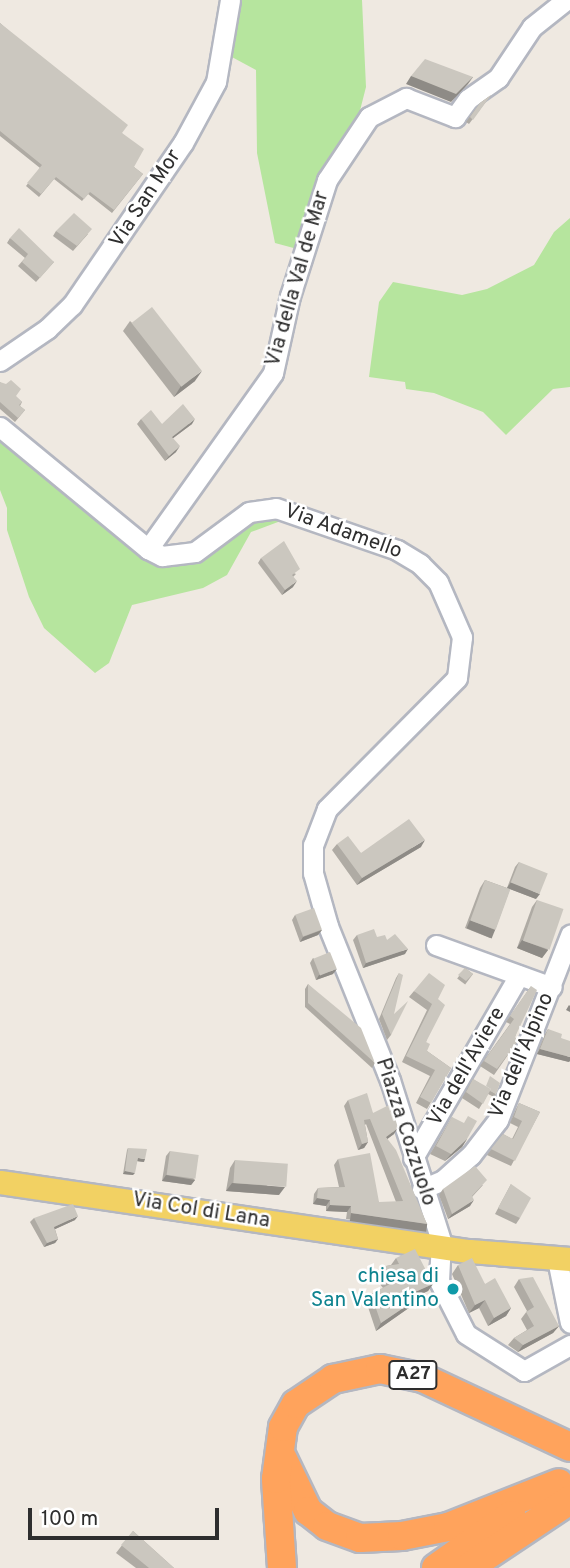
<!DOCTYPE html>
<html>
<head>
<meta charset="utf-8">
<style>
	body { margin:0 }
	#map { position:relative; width:570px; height:1568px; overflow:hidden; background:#efe9e1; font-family:Overpass,sans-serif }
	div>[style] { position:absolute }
	.green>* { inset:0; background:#b6e59e }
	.roads { filter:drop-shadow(2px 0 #b4b7c1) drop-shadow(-2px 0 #b4b7c1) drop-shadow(0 2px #b4b7c1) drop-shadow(0 -2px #b4b7c1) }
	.minor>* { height:19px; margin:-9.5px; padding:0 9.5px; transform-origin:9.5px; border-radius:9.5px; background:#fff }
	.major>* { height:23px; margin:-11.5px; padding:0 11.5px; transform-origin:11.5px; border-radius:11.5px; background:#f2d163 }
	.highway>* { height:28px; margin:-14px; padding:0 14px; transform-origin:14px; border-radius:14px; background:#ffa35c }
	.wall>* { inset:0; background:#afaba4; transform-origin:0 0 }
	.shaded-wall>* { inset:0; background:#8e8b86; transform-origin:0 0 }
	.building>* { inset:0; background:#cbc7bf; transform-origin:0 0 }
	.dots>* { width:19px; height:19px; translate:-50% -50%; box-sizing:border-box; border:4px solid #fff; border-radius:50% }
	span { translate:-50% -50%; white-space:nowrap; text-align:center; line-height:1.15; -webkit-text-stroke:5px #fff; paint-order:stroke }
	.shield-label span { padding:2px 5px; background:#fff; border:2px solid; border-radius:5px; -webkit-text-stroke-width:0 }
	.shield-label { font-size:19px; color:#2e2e2e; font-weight:700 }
	.street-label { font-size:21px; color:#2e2e2e }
	.culture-label { font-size:21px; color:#0d838f }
	.right { translate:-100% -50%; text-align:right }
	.scale { position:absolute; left:28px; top:1508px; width:191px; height:32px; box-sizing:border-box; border:4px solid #2e2e2e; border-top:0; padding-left:9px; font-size:21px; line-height:24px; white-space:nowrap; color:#2e2e2e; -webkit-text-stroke:5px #fff; paint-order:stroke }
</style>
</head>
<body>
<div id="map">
	<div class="green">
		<div style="clip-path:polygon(237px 0,362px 0,366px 87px,353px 138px,301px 250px,275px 243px,257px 153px,256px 70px,230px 56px)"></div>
		<div style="clip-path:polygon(570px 218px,570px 387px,553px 389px,506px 435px,483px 412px,434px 393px,406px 389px,405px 382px,369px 377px,379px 302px,393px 282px,462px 295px,487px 289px,534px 265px,554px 232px)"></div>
		<div style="clip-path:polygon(0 424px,173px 557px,249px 514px,286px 519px,251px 532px,227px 575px,203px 588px,132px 605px,109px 663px,95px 673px,44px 628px,29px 597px,7px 530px,7px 508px,0 490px)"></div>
	</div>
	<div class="roads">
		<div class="minor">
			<div style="left:0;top:361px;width:57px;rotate:-34.2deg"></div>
			<div style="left:47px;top:329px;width:35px;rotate:-44deg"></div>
			<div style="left:72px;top:305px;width:196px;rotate:-55.6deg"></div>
			<div style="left:183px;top:143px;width:69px;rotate:-61.6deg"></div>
			<div style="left:216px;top:82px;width:83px;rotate:-80.3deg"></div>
			<div style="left:0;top:427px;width:192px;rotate:39.5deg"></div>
			<div style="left:148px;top:549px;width:16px;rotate:27deg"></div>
			<div style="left:162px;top:556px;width:33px;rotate:-7deg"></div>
			<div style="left:195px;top:552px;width:67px;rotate:-36.5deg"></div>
			<div style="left:249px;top:512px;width:27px;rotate:-8deg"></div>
			<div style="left:276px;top:508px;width:128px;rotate:19.1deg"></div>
			<div style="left:397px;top:550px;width:27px;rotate:31deg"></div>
			<div style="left:420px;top:564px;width:25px;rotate:45deg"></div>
			<div style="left:438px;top:582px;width:60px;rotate:66.4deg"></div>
			<div style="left:462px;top:637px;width:41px;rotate:97deg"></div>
			<div style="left:457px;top:678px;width:185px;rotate:134.8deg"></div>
			<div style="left:327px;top:809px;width:39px;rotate:111deg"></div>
			<div style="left:313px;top:845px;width:28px;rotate:90deg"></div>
			<div style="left:313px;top:873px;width:55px;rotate:74.2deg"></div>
			<div style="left:328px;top:926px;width:166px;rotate:68.1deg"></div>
			<div style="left:390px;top:1080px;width:169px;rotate:72.4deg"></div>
			<div style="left:441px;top:1241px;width:40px;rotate:92.9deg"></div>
			<div style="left:439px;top:1281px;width:59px;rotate:63deg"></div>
			<div style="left:466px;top:1334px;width:69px;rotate:32.5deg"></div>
			<div style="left:524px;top:1371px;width:53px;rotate:-29.5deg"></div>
			<div style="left:148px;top:549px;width:216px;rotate:-54.6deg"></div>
			<div style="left:273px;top:373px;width:79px;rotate:-77.6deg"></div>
			<div style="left:290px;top:296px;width:122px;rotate:-72.3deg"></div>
			<div style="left:327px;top:180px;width:76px;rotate:-56.3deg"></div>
			<div style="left:369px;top:117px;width:42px;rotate:-27.2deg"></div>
			<div style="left:406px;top:98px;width:53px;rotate:21.2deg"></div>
			<div style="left:455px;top:117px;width:22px;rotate:-54deg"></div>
			<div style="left:468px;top:99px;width:37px;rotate:-35deg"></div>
			<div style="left:498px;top:78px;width:61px;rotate:-56.3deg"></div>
			<div style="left:532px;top:27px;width:43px;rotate:-38.5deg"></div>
			<div style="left:436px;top:945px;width:123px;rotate:19.9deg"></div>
			<div style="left:413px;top:1158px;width:211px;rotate:-59.9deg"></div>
			<div style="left:422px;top:1189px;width:23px;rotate:-23deg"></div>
			<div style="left:443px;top:1180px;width:38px;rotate:-42deg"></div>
			<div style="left:471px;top:1155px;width:44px;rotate:-52.4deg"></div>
			<div style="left:498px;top:1120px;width:199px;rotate:-68.7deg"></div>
			<div style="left:557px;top:1259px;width:65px;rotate:78.5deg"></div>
		</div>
		<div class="major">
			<div style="left:0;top:1182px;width:475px;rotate:8.4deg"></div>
			<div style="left:470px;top:1251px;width:100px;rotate:4.6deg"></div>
		</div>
		<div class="highway">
			<div style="left:282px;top:1457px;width:60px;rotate:64.3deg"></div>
			<div style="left:308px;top:1511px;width:24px;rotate:38deg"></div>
			<div style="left:327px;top:1526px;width:35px;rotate:20deg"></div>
			<div style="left:360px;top:1538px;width:42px;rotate:-2.7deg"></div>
			<div style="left:402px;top:1536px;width:47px;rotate:-11.1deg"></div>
			<div style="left:448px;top:1527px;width:119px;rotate:-21.6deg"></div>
			<div style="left:282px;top:1568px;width:89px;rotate:-93.9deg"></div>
			<div style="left:276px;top:1479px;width:52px;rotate:-82.3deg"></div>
			<div style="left:283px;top:1427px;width:26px;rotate:-61deg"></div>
			<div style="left:296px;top:1404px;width:45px;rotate:-34deg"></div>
			<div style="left:333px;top:1379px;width:48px;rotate:-12deg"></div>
			<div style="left:380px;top:1369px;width:44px;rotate:11.8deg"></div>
			<div style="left:423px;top:1378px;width:162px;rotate:25.1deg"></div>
			<div style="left:436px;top:1568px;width:92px;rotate:-35.2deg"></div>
			<div style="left:468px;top:1568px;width:123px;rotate:-33.7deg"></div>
		</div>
	</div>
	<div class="wall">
		<div style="clip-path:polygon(0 23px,122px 133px,134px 167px,143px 174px,112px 213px,88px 194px,82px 201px,54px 179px,39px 197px,26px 186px,40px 168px,0 136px)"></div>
		<div style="clip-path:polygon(491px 95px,469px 124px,466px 122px,480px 103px)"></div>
		<div style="clip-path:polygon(56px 231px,88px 234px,73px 251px,53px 236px)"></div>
		<div style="clip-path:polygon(10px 238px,54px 262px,36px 282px,18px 266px,25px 258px,7px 243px)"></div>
		<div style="clip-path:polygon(130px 321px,195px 381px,174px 397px,123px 331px)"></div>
		<div style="clip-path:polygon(0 382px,22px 402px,20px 406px,25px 410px,15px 422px,0 409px)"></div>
		<div style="clip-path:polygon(141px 419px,162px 424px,192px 424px,173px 438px,176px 452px,165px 461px,137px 424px)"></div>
		<div style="clip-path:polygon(261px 558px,296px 574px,293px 577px,293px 587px,282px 595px,258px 563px)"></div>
		<div style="clip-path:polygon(337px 844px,361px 853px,421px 847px,357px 885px,332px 850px)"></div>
		<div style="clip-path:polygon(519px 862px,536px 899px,510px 889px,495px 930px,490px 938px,465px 928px,480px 888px,485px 880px,507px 888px,515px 867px)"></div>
		<div style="clip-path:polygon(537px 900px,548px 950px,542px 958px,517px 948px,532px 907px)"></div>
		<div style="clip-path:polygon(295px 915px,322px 930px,318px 935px,300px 942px,292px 920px)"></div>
		<div style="clip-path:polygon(357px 935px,377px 937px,387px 940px,405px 954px,363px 968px,353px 940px)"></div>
		<div style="clip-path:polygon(313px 958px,333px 974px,316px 980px,310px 963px)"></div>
		<div style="left:465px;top:968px;width:10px;height:13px;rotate:37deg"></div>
		<div style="clip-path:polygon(399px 973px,391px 1035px,387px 1040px,379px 1019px,396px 978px)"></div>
		<div style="clip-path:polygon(308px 984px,375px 1063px,372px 1068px,305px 1007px,305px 989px)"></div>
		<div style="clip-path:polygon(531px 986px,515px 1037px,517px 1042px,494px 1075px,480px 1066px,510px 1024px,506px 1022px)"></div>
		<div style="clip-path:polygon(414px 991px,438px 999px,426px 1042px,427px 1051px,451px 1068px,427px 1109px,416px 1103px,430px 1076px,402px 1062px,427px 1010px,409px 997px)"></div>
		<div style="clip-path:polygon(548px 1029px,561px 1038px,569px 1062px,537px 1054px,545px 1034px)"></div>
		<div style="clip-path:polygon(473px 1079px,496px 1094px,494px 1097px,488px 1094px,479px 1109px,462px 1098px)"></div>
		<div style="clip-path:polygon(348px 1100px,373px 1113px,394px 1134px,387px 1139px,427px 1224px,423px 1230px,346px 1219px,347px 1212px,326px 1211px,326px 1206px,313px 1204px,314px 1194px,318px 1188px,339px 1187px,334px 1165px,338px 1159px,379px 1202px,396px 1202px,366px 1124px,365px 1125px,368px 1142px,364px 1148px,358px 1150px,344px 1106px)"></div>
		<div style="clip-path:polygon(519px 1103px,540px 1112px,511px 1166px,487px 1155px,503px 1134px,512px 1139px,518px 1127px,510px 1123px,516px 1109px)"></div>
		<div style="clip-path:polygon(452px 1117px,467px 1139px,462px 1147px,445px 1161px,430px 1154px)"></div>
		<div style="clip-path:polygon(128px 1148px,144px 1162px,137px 1161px,133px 1175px,123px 1174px,127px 1150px)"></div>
		<div style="clip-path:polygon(170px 1151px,195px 1180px,191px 1185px,162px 1181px,166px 1156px)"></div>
		<div style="clip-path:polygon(235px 1160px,279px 1195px,226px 1191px,230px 1168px)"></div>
		<div style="clip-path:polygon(511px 1184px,520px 1218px,516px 1224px,495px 1214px)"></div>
		<div style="clip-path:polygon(483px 1185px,472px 1197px,470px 1206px,448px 1219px,439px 1195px,443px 1189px)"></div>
		<div style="clip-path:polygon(34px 1218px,75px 1220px,55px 1229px,58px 1239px,55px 1243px,44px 1247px,30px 1222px)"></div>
		<div style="clip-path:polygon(396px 1258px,433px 1284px,428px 1291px,417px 1296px,413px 1305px,376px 1331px,366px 1301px,371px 1294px,383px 1288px,379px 1283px,381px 1273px,386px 1266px,391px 1265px)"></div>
		<div style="clip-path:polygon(458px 1265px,485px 1284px,511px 1308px,506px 1316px,488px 1326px,479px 1308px,469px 1313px,452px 1274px)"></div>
		<div style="clip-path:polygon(519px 1279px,559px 1326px,553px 1333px,518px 1352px,508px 1345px,514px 1338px,527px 1330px,521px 1319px,527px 1311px,514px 1287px)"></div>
		<div style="clip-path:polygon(133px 1531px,174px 1568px,136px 1568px,116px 1553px)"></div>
	</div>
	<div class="shaded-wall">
		<div style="clip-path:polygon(411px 76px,473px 77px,468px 84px,451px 102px,406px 84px)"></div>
		<div style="clip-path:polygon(202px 371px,195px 381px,174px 397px,181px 386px)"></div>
		<div style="clip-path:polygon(195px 419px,192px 424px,168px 442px,172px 437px)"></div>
		<div style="clip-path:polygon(180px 446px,176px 452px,165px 461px,169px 456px)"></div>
		<div style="clip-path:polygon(297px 581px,293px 587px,282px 595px,285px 590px)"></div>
		<div style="clip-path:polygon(425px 840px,421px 847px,357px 885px,362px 878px)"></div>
		<div style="clip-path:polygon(511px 882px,540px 894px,536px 899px,507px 888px)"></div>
		<div style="left:470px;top:920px;width:27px;height:9px;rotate:22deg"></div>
		<div style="clip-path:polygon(322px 930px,318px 935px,300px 942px,303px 937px)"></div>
		<div style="clip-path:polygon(522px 940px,548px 950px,542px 958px,517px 948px)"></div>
		<div style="clip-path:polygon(408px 949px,405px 954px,363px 968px,366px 963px)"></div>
		<div style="clip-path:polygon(337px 969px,333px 974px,316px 980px,319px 975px)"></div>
		<div style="clip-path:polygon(569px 1005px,570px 1006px,570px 1012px,566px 1010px)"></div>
		<div style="clip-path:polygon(540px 1049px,570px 1057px,570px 1061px,569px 1062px,537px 1054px)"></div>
		<div style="clip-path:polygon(398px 1128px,394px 1134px,382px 1143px,386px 1137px)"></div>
		<div style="clip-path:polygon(467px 1139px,462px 1147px,445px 1161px,451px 1154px)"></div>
		<div style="clip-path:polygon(368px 1142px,364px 1148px,358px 1150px,362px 1144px)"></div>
		<div style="clip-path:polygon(138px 1158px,145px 1159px,144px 1162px,136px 1161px)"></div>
		<div style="clip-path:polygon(125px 1171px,135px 1173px,133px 1175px,123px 1174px)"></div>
		<div style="clip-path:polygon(166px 1175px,195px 1180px,191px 1185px,162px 1181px)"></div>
		<div style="clip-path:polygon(232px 1183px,285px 1187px,279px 1195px,226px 1191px)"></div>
		<div style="clip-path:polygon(317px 1198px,330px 1200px,326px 1206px,313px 1204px)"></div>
		<div style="clip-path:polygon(474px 1200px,470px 1206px,448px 1219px,452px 1214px)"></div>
		<div style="clip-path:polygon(330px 1205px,351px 1206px,347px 1212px,326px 1211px)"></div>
		<div style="left:351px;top:1213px;width:77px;height:8px;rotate:8deg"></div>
		<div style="clip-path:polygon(78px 1216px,75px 1220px,51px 1231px,54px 1227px)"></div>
		<div style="clip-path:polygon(58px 1239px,55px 1243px,44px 1247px,47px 1243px)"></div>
		<div style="clip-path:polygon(433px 1284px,428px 1291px,410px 1299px,415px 1292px)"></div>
		<div style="clip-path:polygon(418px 1298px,413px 1305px,376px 1331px,381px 1323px)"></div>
		<div style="clip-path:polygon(485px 1300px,479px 1308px,469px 1313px,475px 1305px)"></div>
		<div style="clip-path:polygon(511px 1308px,506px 1316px,488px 1326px,494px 1318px)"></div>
		<div style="clip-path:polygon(559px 1326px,553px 1333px,518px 1352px,523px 1345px)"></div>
	</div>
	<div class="building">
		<div style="clip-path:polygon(0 23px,128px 125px,122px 133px,144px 149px,134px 167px,143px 174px,114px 210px,90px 192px,84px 199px,56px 177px,41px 194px,27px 183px,42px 165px,0 131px)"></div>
		<div style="clip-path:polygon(425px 59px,473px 77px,456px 94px,411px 76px)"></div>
		<div style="clip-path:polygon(491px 95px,473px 120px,470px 117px,480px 103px)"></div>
		<div style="clip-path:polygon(74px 213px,92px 229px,77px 246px,56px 231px)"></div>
		<div style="clip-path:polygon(19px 228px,54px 262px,40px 278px,22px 262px,28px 254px,10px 238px)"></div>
		<div style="left:152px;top:307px;width:81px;height:26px;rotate:52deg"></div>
		<div style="clip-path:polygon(11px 380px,21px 389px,16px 396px,22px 402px,19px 405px,25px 410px,18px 418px,0 402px,0 382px,6px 384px)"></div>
		<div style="clip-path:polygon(183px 404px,195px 419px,172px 437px,180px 446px,169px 456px,141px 419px,151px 410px,162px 424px)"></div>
		<div style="clip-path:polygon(284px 541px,300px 569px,292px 575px,297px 581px,285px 590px,261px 558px)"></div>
		<div style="clip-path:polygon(409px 819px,425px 840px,362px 878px,337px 844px,348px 836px,361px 853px)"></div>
		<div style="left:519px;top:862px;width:31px;height:22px;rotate:22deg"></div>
		<div style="left:485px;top:880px;width:27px;height:43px;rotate:20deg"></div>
		<div style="left:537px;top:900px;width:28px;height:43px;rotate:19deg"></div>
		<div style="left:314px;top:908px;width:23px;height:20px;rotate:70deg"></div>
		<div style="clip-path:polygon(374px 929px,377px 937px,385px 935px,387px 940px,395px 934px,408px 949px,366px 963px,357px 935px)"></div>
		<div style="left:330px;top:952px;width:18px;height:18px;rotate:68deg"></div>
		<div style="clip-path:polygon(465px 968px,473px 974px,466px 981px,458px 975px)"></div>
		<div style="clip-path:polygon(399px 973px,403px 975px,394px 1014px,408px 1001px,391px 1035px,382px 1014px)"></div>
		<div style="clip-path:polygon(429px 973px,445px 985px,438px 999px,445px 1005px,426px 1042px,430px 1044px,427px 1051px,451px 1068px,431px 1103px,420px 1097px,435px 1070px,406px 1056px,432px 1004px,414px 991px)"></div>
		<div style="clip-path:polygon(308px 984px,361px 1028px,375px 1063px,308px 1003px)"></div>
		<div style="clip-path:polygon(531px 986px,537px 990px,515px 1037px,517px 1042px,497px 1069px,484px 1061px,514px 1019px,510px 1016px)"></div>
		<div style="clip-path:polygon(548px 1029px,562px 1034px,561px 1038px,570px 1041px,570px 1057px,540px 1049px)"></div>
		<div style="clip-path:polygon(490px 1076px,500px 1083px,496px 1094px,490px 1091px,491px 1089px,486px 1086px)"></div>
		<div style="clip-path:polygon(473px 1079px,491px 1089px,483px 1104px,466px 1092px)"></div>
		<div style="clip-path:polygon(367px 1093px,373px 1113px,391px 1104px,398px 1128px,386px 1137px,396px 1150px,427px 1224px,351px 1213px,351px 1206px,330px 1205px,330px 1200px,317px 1198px,318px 1188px,345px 1187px,338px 1159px,370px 1153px,379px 1202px,403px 1201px,370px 1119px,364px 1120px,368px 1142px,362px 1144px,348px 1100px)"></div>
		<div style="clip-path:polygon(519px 1103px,540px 1112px,515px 1161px,491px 1149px,503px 1134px,513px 1139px,522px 1121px,514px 1117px)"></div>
		<div style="clip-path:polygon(468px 1116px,477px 1121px,467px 1139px,451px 1154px,436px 1146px,452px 1117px,464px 1123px)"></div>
		<div style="clip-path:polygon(128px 1148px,147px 1149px,145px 1159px,138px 1158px,135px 1173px,125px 1171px)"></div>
		<div style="left:170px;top:1151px;width:29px;height:24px;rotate:8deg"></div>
		<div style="left:235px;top:1160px;width:53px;height:23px;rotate:4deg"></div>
		<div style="clip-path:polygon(475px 1166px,487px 1180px,472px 1196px,474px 1200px,452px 1214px,443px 1189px)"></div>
		<div style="clip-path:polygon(511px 1184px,531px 1198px,520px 1218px,498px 1208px)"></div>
		<div style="clip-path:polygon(73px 1204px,78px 1216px,54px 1227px,58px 1239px,47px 1243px,34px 1218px)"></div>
		<div style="clip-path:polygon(415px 1249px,433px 1284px,415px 1292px,418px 1298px,381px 1323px,371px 1294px,390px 1284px,384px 1275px,386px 1266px,399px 1264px,396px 1258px)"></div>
		<div style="clip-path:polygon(472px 1258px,485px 1284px,495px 1278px,511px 1308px,494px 1318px,485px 1300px,475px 1305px,458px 1265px)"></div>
		<div style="clip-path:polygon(533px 1277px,559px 1326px,523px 1345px,514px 1338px,534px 1326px,526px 1312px,534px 1307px,519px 1279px)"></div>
		<div style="clip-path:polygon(133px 1531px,174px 1568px,149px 1568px,121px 1545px)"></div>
	</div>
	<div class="dots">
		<div style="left:453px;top:1289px;background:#0f9aa8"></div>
	</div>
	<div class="shield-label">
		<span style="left:413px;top:1375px">A27</span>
	</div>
	<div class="street-label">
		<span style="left:146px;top:199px;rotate:-57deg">Via San Mor</span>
		<span style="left:298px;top:279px;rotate:-74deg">Via della Val de Mar</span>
		<span style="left:343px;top:532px;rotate:20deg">Via Adamello</span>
		<span style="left:522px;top:1056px;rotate:-67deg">Via dell'Alpino</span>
		<span style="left:467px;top:1067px;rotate:-60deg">Via dell'Aviere</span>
		<span style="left:405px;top:1132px;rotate:72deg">Piazza Cozzuolo</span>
		<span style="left:201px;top:1211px;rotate:9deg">Via Col di Lana</span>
	</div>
	<div class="culture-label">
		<span class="right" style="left:439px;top:1289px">chiesa di<br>San Valentino</span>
	</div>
	<div class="scale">100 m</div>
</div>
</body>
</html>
